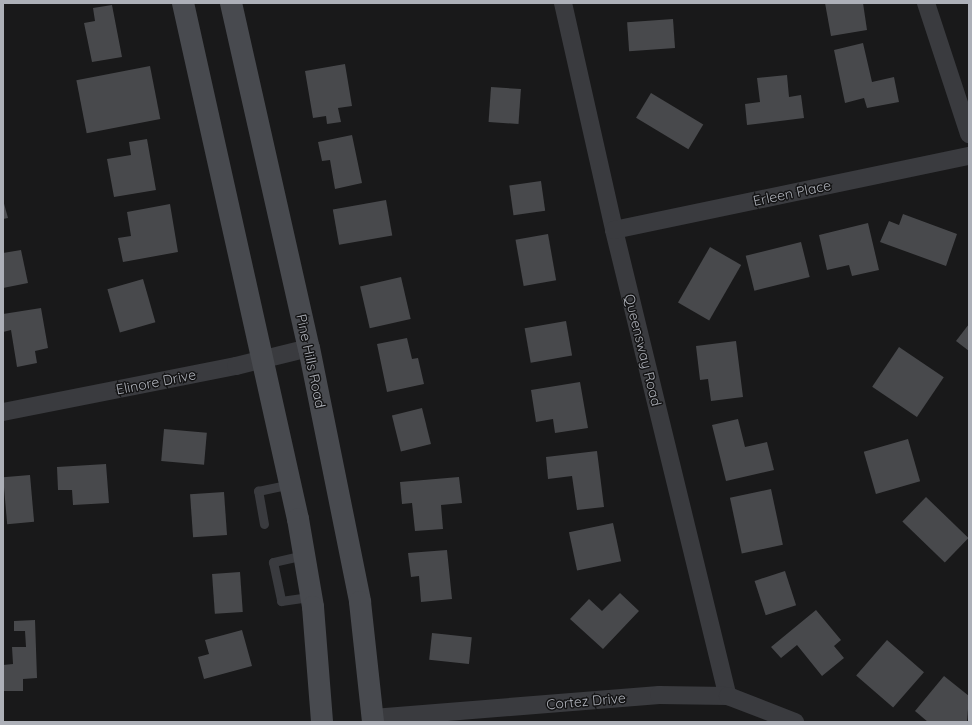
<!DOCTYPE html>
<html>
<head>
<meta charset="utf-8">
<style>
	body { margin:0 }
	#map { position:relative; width:972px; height:725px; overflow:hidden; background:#19191a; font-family:Quicksand,sans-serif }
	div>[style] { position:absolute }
	.building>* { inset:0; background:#48494c; transform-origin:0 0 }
	.service>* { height:9px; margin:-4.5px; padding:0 4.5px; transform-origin:4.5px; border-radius:4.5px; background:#3a3b3f }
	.minor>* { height:18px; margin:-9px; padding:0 9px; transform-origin:9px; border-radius:9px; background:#3a3b3f }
	.secondary>* { height:22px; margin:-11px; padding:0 11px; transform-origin:11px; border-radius:11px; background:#484a4f }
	span { translate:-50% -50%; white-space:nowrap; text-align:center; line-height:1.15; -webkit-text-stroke:3px #141415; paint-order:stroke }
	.street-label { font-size:14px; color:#adb0b8 }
	.frame { position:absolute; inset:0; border:4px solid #adb0b8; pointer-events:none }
</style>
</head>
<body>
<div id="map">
	<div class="building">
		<div style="clip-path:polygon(825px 3px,863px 3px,867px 30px,831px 36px)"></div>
		<div style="clip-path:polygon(112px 5px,122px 57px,92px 62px,84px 23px,95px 21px,93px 8px)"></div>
		<div style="left:673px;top:19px;width:29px;height:46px;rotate:86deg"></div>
		<div style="clip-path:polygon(863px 43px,872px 82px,894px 77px,899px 102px,867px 108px,864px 98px,845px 103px,834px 50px)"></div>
		<div style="clip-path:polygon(345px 64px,352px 106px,338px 108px,341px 122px,327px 124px,326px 116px,313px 118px,305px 71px)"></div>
		<div style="left:150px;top:66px;width:54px;height:75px;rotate:79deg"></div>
		<div style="clip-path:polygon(787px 75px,789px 97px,801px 95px,804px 118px,747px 125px,745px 104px,760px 102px,757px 78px)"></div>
		<div style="left:491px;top:87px;width:30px;height:35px;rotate:4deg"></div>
		<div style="left:651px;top:93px;width:61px;height:29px;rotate:31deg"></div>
		<div style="clip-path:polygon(352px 135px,362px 183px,335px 189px,330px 160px,322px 161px,318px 142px)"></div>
		<div style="clip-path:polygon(147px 139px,156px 190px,114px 197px,107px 159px,131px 155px,129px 142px)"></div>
		<div style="left:541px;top:181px;width:30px;height:32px;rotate:82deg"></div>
		<div style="clip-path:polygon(3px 200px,8px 218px,3px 219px)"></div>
		<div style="left:386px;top:200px;width:36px;height:54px;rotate:80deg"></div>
		<div style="clip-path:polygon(170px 204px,178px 252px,123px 262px,118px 238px,131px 236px,127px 212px)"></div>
		<div style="clip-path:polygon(903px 214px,957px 234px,946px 266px,880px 242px,889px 221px,899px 225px)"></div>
		<div style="clip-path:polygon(868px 223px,879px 270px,852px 276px,849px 265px,827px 270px,819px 235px)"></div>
		<div style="left:548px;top:234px;width:47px;height:33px;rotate:80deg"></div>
		<div style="left:801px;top:242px;width:36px;height:57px;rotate:76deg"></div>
		<div style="left:710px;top:247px;width:36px;height:64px;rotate:30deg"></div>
		<div style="clip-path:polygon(21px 250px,28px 283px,3px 288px,3px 253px)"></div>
		<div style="left:401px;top:277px;width:43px;height:42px;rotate:77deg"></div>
		<div style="left:143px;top:279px;width:45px;height:37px;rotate:74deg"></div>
		<div style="clip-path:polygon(41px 308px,48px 348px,35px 351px,37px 363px,17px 367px,11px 330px,3px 332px,3px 314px)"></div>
		<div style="left:566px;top:321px;width:35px;height:42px;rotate:80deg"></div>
		<div style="clip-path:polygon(969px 324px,969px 351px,956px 341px)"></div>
		<div style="clip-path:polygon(407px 338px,412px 359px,418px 358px,424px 384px,387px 392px,377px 344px)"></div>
		<div style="clip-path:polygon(736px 341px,743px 397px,711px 401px,708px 379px,700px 380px,696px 346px)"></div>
		<div style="left:899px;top:347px;width:54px;height:48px;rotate:34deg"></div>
		<div style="clip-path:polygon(580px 382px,588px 428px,555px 433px,553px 419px,536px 422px,531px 390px)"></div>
		<div style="left:422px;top:408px;width:37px;height:31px;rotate:76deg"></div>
		<div style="clip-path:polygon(738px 419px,745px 447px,767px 442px,774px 470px,726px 481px,712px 425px)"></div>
		<div style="left:164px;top:429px;width:43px;height:32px;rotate:5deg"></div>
		<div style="left:908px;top:439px;width:44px;height:46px;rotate:74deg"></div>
		<div style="clip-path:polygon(597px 451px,604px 507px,577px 510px,572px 476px,548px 479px,546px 457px)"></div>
		<div style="clip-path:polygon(106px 464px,109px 503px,73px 505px,72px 490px,58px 490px,57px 467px)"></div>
		<div style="left:30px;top:475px;width:47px;height:27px;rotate:85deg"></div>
		<div style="clip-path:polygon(459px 477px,462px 503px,441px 505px,443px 529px,415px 531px,412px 503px,402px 504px,400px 482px)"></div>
		<div style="left:771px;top:489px;width:57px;height:42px;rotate:78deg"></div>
		<div style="left:224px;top:492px;width:43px;height:34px;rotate:86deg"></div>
		<div style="left:926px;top:497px;width:59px;height:34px;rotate:44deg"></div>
		<div style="left:613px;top:523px;width:39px;height:45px;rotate:78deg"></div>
		<div style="clip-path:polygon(447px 550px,452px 599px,421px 602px,419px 576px,411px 577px,408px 553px)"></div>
		<div style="left:785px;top:571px;width:36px;height:32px;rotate:72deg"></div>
		<div style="left:240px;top:572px;width:40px;height:28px;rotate:86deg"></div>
		<div style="clip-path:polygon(620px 593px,639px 611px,603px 649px,570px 619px,589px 599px,602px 611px)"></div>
		<div style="clip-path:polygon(816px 610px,841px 640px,834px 646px,844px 658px,822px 676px,797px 645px,781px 658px,771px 647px)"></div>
		<div style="clip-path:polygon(35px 620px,37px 678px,23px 679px,23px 691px,3px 691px,3px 665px,13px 664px,12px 647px,26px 647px,25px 631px,14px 631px,14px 621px)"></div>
		<div style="clip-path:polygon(242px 630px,252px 666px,204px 679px,198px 657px,209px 654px,205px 640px)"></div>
		<div style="left:432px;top:633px;width:40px;height:27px;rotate:6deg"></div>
		<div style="left:887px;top:640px;width:49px;height:47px;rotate:41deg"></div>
		<div style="clip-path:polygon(944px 676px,969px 696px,967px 722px,928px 722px,915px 711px)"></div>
	</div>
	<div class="service">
		<div style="left:264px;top:524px;width:34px;rotate:-100deg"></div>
		<div style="left:258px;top:491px;width:33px;rotate:-12deg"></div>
		<div style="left:304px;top:555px;width:32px;rotate:167deg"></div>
		<div style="left:273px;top:562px;width:40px;rotate:78deg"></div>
		<div style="left:281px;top:601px;width:30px;rotate:-8deg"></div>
	</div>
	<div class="minor">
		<div style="left:563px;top:3px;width:233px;rotate:77.3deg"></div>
		<div style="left:614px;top:230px;width:480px;rotate:76.3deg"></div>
		<div style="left:926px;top:3px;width:138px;rotate:71.8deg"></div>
		<div style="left:614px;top:230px;width:363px;rotate:-11.8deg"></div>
		<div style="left:3px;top:412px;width:237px;rotate:-11.2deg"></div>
		<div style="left:236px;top:366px;width:75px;rotate:-13.9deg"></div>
		<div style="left:373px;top:718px;width:287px;rotate:-4.6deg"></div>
		<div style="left:659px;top:695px;width:69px;rotate:0.8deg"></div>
		<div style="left:728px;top:696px;width:72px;rotate:21.2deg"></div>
	</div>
	<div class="secondary">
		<div style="left:183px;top:3px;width:529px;rotate:77.44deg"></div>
		<div style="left:298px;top:519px;width:89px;rotate:80.3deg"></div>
		<div style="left:313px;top:607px;width:115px;rotate:85.5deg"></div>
		<div style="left:231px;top:3px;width:354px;rotate:77.3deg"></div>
		<div style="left:309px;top:348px;width:259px;rotate:78.6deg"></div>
		<div style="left:360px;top:602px;width:121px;rotate:83.8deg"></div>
	</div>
	<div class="street-label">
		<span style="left:792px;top:193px;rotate:-12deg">Erleen Place</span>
		<span style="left:643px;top:350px;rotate:76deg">Queensway Road</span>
		<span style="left:311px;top:361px;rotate:78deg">Pine Hills Road</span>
		<span style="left:156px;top:382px;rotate:-11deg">Elinore Drive</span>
		<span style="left:586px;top:701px;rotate:-5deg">Cortez Drive</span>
	</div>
	<div class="frame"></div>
</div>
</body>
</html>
